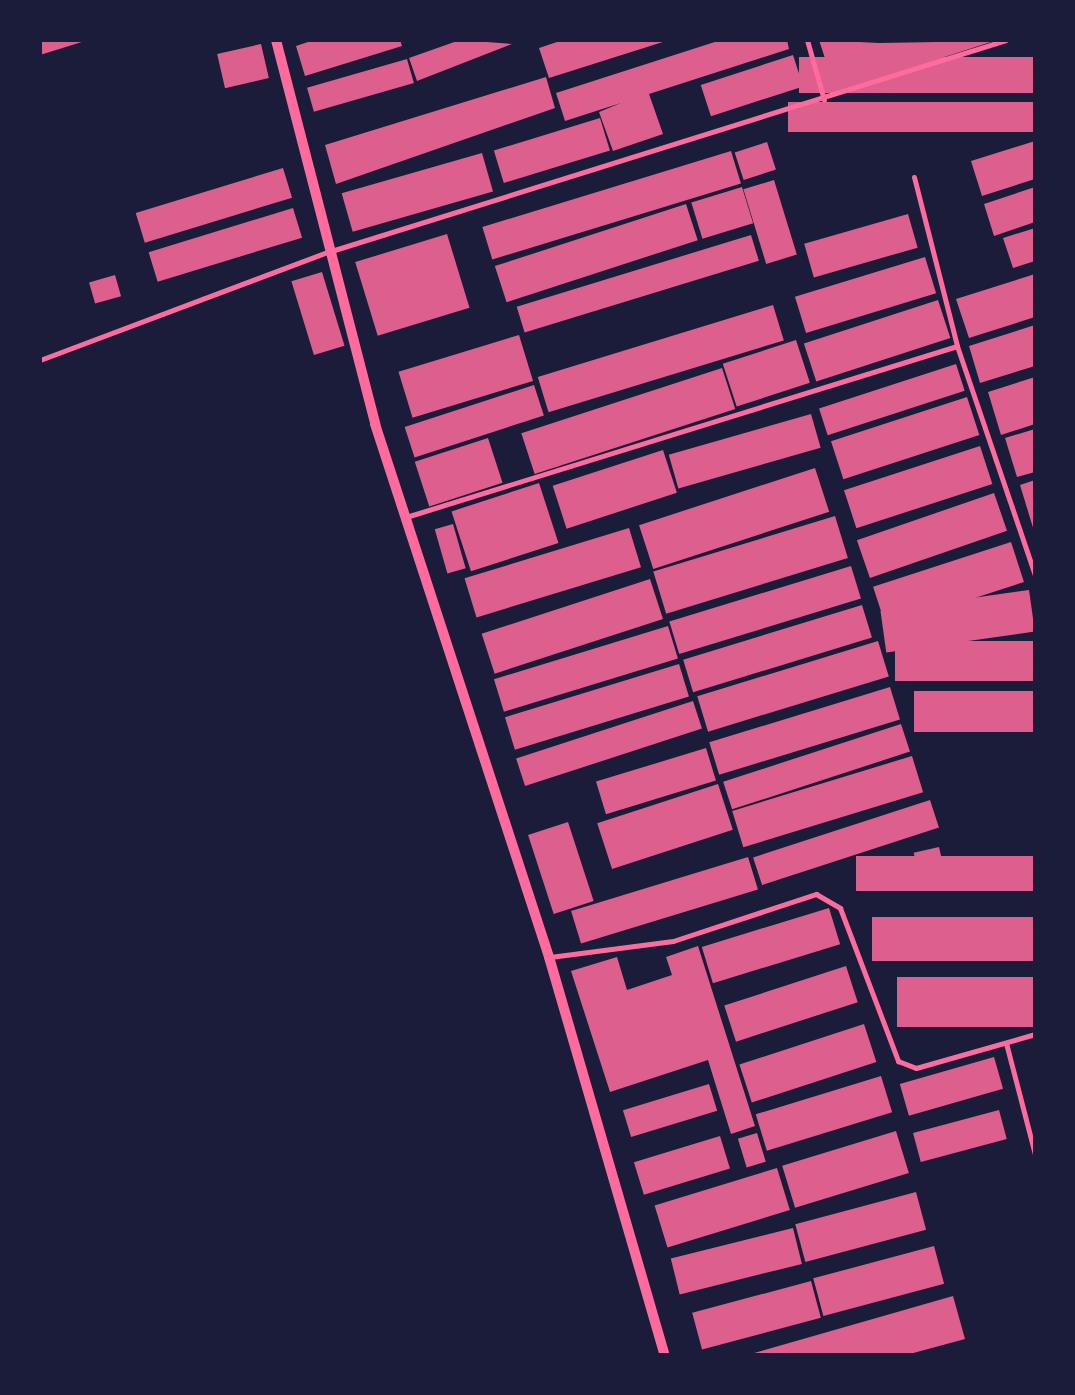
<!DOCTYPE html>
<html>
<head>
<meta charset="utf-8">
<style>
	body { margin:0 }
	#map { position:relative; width:1075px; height:1395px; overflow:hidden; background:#1b1b3a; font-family:"Asap Condensed",sans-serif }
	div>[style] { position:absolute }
	.building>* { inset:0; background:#dd5f8e; transform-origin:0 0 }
	.service>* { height:5px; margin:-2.5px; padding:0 2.5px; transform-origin:2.5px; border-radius:2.5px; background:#ff6b9d }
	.minor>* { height:10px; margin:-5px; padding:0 5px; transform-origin:5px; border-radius:5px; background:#ff6b9d }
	span { translate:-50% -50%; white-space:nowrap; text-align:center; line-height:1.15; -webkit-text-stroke:10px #1b1b3a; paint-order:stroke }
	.frame { position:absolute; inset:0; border:42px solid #1b1b3a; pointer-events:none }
</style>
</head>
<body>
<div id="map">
	<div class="building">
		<div style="clip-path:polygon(40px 40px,85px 40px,85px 41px,40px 55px)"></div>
		<div style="clip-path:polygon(314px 40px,400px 40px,402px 46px,305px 76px,296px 46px)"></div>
		<div style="clip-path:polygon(460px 40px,512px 44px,417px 81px,409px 58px)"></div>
		<div style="clip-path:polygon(563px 40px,666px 40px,666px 41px,549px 78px,539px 48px)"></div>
		<div style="clip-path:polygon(721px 40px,787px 40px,789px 49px,649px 94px,663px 134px,613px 151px,599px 112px,621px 103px,565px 121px,556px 93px)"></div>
		<div style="clip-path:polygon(819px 40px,879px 43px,994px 41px,836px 92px)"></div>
		<div style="left:261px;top:44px;width:35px;height:45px;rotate:77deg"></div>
		<div style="left:793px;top:55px;width:33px;height:97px;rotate:72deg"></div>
		<div style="left:1035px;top:57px;width:36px;height:236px;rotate:90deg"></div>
		<div style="left:407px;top:59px;width:25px;height:104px;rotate:74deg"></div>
		<div style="clip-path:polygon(546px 77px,555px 108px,336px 184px,325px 145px)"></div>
		<div style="left:1035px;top:102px;width:30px;height:247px;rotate:90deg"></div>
		<div style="left:600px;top:118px;width:34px;height:111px;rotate:73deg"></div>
		<div style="clip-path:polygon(1035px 141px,1035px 179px,982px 196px,971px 161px)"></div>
		<div style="left:767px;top:142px;width:29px;height:34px;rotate:72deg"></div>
		<div style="left:731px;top:151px;width:34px;height:260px;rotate:73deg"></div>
		<div style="left:482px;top:153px;width:40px;height:146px;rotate:74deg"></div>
		<div style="left:283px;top:168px;width:31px;height:154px;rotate:73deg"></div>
		<div style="left:774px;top:180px;width:78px;height:32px;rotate:73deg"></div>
		<div style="left:742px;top:187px;width:38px;height:53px;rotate:73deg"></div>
		<div style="clip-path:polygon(1035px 187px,1035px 222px,994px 236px,984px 204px)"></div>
		<div style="left:686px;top:204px;width:38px;height:201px;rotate:72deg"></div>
		<div style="left:293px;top:208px;width:31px;height:151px;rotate:73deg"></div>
		<div style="left:908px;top:214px;width:35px;height:108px;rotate:74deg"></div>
		<div style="clip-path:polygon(1035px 228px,1035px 261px,1013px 268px,1003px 238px)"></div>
		<div style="left:447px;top:234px;width:77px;height:96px;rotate:73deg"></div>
		<div style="left:751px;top:235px;width:27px;height:245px;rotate:73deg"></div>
		<div style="left:925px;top:257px;width:38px;height:136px;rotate:73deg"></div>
		<div style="left:322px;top:272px;width:77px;height:32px;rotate:73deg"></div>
		<div style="clip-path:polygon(1035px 274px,1035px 317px,969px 338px,956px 299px)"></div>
		<div style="left:115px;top:275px;width:22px;height:27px;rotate:74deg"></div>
		<div style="left:938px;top:300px;width:40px;height:141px;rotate:72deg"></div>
		<div style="left:773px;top:305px;width:37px;height:246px;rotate:73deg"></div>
		<div style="clip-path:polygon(1035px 325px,1035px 366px,980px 383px,969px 346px)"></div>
		<div style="left:519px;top:335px;width:48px;height:126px;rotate:73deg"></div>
		<div style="left:796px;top:340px;width:45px;height:77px;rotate:72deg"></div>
		<div style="left:956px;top:364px;width:28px;height:144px;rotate:72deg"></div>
		<div style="left:722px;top:368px;width:43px;height:211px;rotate:72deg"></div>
		<div style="clip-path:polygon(1035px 377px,1035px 424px,1001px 435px,988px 392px)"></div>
		<div style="left:534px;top:385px;width:32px;height:136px;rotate:72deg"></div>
		<div style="left:967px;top:397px;width:40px;height:143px;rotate:72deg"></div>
		<div style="left:811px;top:414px;width:35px;height:148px;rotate:74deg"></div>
		<div style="clip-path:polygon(1035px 429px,1035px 472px,1017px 477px,1005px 438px)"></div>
		<div style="left:488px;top:438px;width:47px;height:77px;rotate:72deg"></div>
		<div style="left:980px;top:446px;width:40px;height:143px;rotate:72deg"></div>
		<div style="left:663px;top:450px;width:45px;height:116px;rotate:72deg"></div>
		<div style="left:815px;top:468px;width:46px;height:185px;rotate:72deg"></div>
		<div style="clip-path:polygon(1035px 480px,1035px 531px,1034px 531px,1020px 485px)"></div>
		<div style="left:539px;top:483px;width:63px;height:92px;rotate:72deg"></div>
		<div style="left:994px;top:493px;width:40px;height:145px;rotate:71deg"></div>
		<div style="left:835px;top:516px;width:44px;height:190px;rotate:73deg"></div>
		<div style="left:453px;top:524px;width:46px;height:19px;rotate:74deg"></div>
		<div style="left:629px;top:528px;width:41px;height:172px;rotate:73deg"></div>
		<div style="left:1011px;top:542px;width:42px;height:145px;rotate:72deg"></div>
		<div style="left:851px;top:566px;width:34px;height:190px;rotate:73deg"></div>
		<div style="left:650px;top:579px;width:42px;height:177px;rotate:72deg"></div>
		<div style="left:1029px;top:590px;width:42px;height:150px;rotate:82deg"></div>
		<div style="left:862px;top:605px;width:34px;height:187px;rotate:73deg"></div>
		<div style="left:668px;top:626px;width:34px;height:182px;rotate:73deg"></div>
		<div style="left:878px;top:641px;width:37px;height:189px;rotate:73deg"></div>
		<div style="left:1035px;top:641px;width:40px;height:140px;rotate:90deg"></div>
		<div style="left:679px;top:664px;width:34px;height:182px;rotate:73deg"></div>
		<div style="left:890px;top:687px;width:34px;height:189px;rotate:73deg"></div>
		<div style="left:1035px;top:691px;width:41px;height:121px;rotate:90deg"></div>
		<div style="left:693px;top:701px;width:29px;height:186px;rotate:72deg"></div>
		<div style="left:901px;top:724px;width:29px;height:187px;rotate:72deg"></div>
		<div style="left:706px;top:748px;width:34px;height:115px;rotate:73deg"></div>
		<div style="left:912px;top:756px;width:38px;height:188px;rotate:73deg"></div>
		<div style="left:718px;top:784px;width:48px;height:127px;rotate:72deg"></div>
		<div style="left:930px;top:800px;width:29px;height:186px;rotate:72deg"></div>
		<div style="left:568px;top:822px;width:83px;height:42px;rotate:72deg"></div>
		<div style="left:939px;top:847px;width:28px;height:26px;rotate:77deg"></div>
		<div style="left:1035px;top:856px;width:35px;height:179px;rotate:90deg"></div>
		<div style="left:748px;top:857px;width:34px;height:185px;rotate:73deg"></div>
		<div style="left:829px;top:908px;width:38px;height:133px;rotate:73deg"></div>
		<div style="left:1035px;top:917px;width:44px;height:163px;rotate:90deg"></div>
		<div style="clip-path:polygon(698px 946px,755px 1126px,731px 1134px,708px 1060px,610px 1092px,571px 971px,617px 957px,627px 990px,672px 975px,666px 957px)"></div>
		<div style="left:846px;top:966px;width:38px;height:128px;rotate:72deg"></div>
		<div style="left:1035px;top:977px;width:50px;height:138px;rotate:90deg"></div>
		<div style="left:864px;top:1024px;width:40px;height:131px;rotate:72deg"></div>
		<div style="left:994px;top:1057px;width:33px;height:98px;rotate:74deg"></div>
		<div style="left:881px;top:1076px;width:38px;height:131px;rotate:73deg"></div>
		<div style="left:709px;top:1084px;width:28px;height:90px;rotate:73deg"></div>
		<div style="left:999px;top:1110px;width:30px;height:89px;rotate:75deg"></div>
		<div style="left:896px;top:1131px;width:44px;height:119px;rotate:73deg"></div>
		<div style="left:757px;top:1133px;width:30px;height:20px;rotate:73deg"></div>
		<div style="left:720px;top:1136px;width:34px;height:90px;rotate:73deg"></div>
		<div style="left:777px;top:1168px;width:44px;height:128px;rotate:73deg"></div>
		<div style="left:916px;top:1192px;width:39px;height:125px;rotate:75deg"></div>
		<div style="left:793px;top:1228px;width:37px;height:126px;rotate:76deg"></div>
		<div style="left:934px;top:1246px;width:39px;height:125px;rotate:75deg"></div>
		<div style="left:811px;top:1281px;width:38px;height:123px;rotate:75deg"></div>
		<div style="clip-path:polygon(953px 1296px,965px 1339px,906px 1355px,747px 1355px)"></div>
	</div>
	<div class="service">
		<div style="left:807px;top:40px;width:62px;rotate:74.2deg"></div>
		<div style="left:914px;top:177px;width:174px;rotate:75.7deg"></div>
		<div style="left:957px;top:346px;width:242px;rotate:71.2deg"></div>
		<div style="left:40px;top:360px;width:308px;rotate:-20.6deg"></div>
		<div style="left:328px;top:252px;width:710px;rotate:-17.36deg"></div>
		<div style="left:406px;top:517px;width:577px;rotate:-17.24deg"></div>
		<div style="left:550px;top:957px;width:124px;rotate:-7.4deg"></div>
		<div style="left:673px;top:941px;width:151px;rotate:-18.2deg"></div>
		<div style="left:816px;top:894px;width:28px;rotate:30deg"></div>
		<div style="left:840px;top:908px;width:164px;rotate:69.2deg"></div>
		<div style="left:898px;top:1061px;width:19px;rotate:21deg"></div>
		<div style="left:916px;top:1068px;width:124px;rotate:-15.9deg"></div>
		<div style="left:1006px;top:1043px;width:115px;rotate:75.4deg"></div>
	</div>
	<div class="minor">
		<div style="left:276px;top:40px;width:397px;rotate:75.5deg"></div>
		<div style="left:375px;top:424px;width:561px;rotate:71.92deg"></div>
		<div style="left:549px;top:957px;width:415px;rotate:73.8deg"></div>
	</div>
	<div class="frame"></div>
</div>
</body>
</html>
